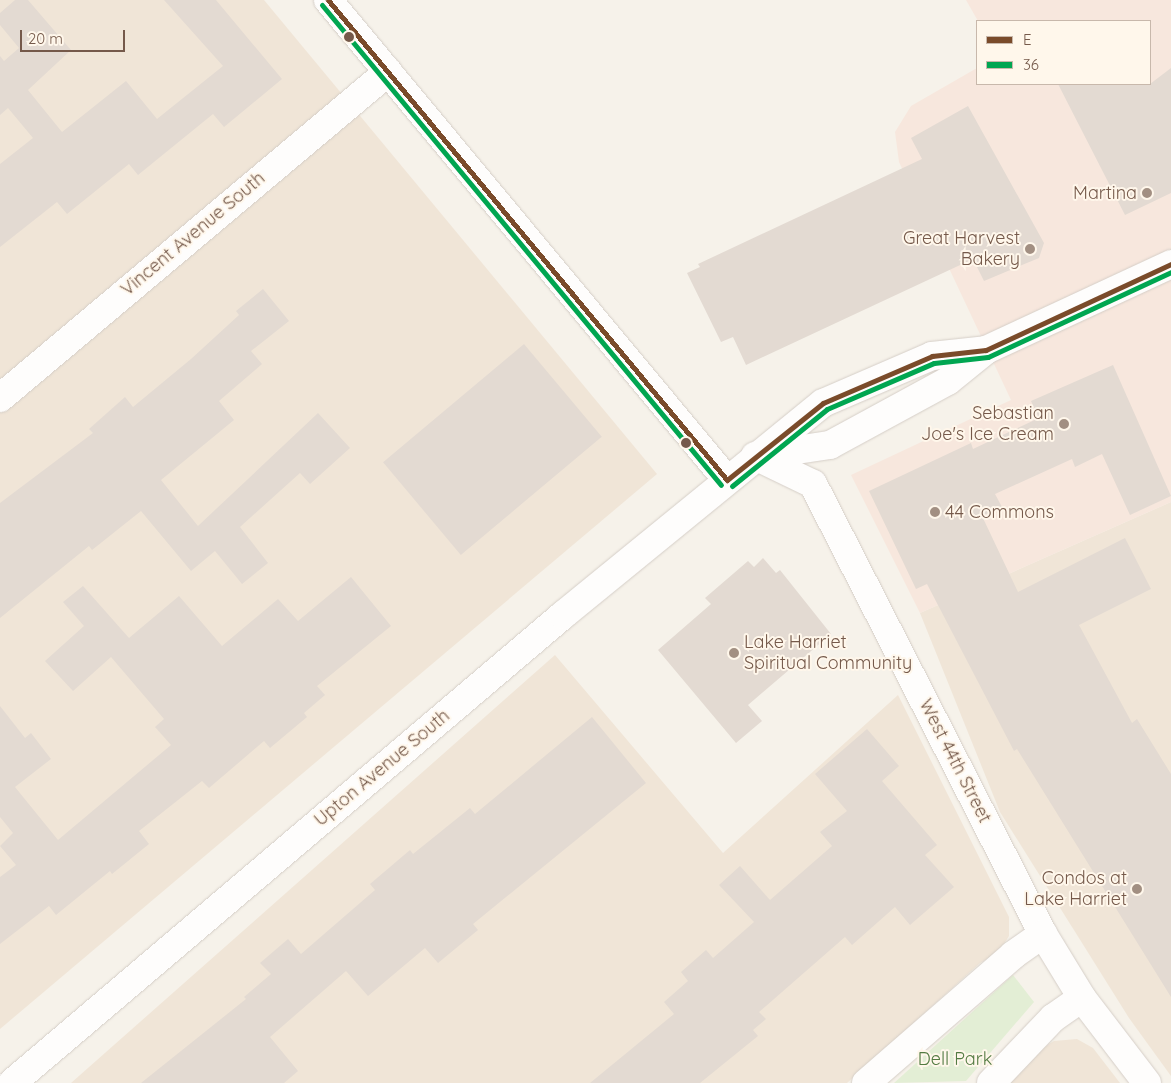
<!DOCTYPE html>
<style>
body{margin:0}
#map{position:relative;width:1171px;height:1083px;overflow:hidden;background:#f6f2ea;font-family:Quicksand,sans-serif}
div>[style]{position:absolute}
.residential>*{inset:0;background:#f0e5d7}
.commercial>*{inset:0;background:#f7e7dd}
.green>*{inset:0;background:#e3eed5}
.building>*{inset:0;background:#e3dad2;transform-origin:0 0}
.roads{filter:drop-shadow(0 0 1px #d5cec7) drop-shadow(0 0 1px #d5cec7)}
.street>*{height:28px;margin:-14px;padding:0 14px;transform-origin:14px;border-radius:14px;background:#fefdfc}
.secondary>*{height:28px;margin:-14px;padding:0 14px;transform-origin:14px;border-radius:14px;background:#fefdfc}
.bus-1>*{height:5px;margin:-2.5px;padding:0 2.5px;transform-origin:2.5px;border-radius:2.5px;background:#7a4b2a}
.bus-2>*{height:5px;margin:-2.5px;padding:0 2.5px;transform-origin:2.5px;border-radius:2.5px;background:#00a651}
.dots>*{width:14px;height:14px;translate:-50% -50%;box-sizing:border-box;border:2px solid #fff7eb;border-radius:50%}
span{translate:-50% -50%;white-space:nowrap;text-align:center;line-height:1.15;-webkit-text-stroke:4px #fff7eb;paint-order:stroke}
.poi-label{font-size:18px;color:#75594a}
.right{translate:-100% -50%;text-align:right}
.left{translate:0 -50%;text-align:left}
.street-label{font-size:18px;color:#75594a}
.park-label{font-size:18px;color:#537b42}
.legend{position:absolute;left:976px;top:20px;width:175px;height:65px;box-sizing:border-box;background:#fff7eb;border:1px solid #c8b8ab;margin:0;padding:6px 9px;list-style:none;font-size:15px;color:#75594a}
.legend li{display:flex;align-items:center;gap:10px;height:25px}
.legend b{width:25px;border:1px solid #c8b8ab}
.scale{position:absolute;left:20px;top:30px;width:105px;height:22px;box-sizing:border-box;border:2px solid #75594a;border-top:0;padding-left:6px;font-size:15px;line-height:18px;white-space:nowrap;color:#75594a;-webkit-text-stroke:4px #fff7eb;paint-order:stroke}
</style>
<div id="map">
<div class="residential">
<i style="clip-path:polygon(0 0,264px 0,657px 474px,0 1029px)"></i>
<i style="clip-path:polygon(1171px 502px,1171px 1076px,1129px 1018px,1000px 812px,920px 613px)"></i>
<i style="clip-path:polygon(555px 655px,723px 853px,898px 695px,1009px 917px,1009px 936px,998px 953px,980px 963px,847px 1083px,71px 1083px)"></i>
<i style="clip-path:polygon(1077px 1039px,1093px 1048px,1120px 1083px,1010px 1083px,1034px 1053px,1054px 1041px)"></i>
</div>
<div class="commercial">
<i style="clip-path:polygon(966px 0,1171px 0,1171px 502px,920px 613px,851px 475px,1011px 400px,899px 162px,895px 132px,911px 106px,977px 68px,977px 84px,1150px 84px,1150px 21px,978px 21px)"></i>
</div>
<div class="green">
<i style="clip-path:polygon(1013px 975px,1034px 1002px,966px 1081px,894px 1083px)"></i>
</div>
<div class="building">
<i style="clip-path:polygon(15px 0,28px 0,71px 50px,28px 90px,62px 132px,126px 81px,157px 119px,223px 66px,164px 0,216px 0,282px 79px,224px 127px,213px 114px,138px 175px,129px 164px,67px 214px,57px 202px,0 247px,0 164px,33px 138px,8px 108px,0 115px,0 56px,4px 61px,19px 48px,0 25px,0 13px)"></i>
<i style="clip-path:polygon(1171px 68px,1171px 193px,1125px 215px,1058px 84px,1150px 84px)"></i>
<i style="clip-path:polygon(968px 106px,1044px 243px,1039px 258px,984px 281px,973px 259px,746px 365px,733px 337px,721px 342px,687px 273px,700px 267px,698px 264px,922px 159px,911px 138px)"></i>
<i style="clip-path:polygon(263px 289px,289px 321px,251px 351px,262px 364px,219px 401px,234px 420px,161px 480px,198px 526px,318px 413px,350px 448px,310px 484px,300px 473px,240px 527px,268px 563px,242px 584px,215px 551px,191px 571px,141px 511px,92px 550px,89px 546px,0 618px,0 503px,93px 433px,89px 429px,125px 397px,133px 407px,191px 359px,239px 315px,236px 311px)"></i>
<i style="left:524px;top:344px;width:121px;height:184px;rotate:50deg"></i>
<i style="clip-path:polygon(1113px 365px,1171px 496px,1130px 515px,1102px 454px,1075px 467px,1072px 459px,995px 494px,1002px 507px,982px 516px,1018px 592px,1125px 538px,1151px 589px,1079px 625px,1132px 723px,1137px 719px,1171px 774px,1171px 997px,1017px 749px,1014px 751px,927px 584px,916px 589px,869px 491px,971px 443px,973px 449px,1039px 418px,1031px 401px)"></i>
<i style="clip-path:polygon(763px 558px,776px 573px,780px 570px,831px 634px,748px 705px,762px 721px,736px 743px,658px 650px,711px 604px,705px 598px,748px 561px,754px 567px)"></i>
<i style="clip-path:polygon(351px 577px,391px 626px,317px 686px,325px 695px,304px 713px,307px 717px,270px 748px,264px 741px,209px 788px,202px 781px,139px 831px,149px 844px,112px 874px,110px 871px,56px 915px,49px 906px,0 944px,0 877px,16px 865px,0 846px,13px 833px,0 817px,0 706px,25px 738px,31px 733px,51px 759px,15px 787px,58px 840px,171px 745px,155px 727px,164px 719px,111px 657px,73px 691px,45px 661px,84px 626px,63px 602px,83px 586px,129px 638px,179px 596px,222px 646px,278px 599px,298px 621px)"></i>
<i style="clip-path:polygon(592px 717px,646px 783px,473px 924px,478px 930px,438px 963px,425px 948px,368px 996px,346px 971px,270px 1037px,298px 1071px,284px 1083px,141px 1083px,246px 999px,244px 997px,271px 974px,260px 963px,288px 939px,301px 954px,375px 890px,370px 884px,410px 850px,413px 854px,470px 808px,475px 814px)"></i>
<i style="clip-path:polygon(867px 729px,899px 766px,882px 781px,937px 845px,925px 855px,954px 887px,910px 925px,895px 907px,852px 945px,845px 937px,759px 1012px,766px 1019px,753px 1030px,758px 1036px,700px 1083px,590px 1083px,674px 1014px,664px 1002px,688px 981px,681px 972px,706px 950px,713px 958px,754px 922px,719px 885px,740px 866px,770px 900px,832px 846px,820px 832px,847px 811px,815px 774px)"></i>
</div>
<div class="roads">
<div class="street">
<i style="left:0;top:398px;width:507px;rotate:-40.04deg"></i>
<i style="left:755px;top:456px;width:64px;rotate:25.8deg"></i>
<i style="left:813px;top:484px;width:505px;rotate:62.93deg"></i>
<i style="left:1043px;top:934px;width:75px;rotate:58.6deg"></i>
<i style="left:1082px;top:998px;width:107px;rotate:52.6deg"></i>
<i style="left:866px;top:1083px;width:195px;rotate:-41deg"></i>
<i style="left:1013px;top:955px;width:37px;rotate:-35deg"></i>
<i style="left:991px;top:1083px;width:90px;rotate:-46.4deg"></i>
<i style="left:1053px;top:1018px;width:35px;rotate:-35deg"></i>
</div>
<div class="secondary">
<i style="left:328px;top:0;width:624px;rotate:50.26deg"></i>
<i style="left:757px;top:456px;width:74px;rotate:-8.6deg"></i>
<i style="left:830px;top:445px;width:134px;rotate:-28.5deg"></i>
<i style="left:948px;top:381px;width:49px;rotate:-39.2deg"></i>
<i style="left:986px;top:350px;width:204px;rotate:-24.9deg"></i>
<i style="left:12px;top:1083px;width:723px;rotate:-40.34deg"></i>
<i style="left:563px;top:615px;width:335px;rotate:-39.2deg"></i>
<i style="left:823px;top:403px;width:119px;rotate:-23.3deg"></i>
<i style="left:932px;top:356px;width:54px;rotate:-6.3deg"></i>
</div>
</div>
<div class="bus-1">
<i style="left:328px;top:0;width:624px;rotate:50.26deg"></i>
<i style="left:727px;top:480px;width:123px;rotate:-38.7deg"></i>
<i style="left:823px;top:403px;width:119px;rotate:-23.3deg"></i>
<i style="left:932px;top:356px;width:54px;rotate:-6.3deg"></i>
<i style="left:986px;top:350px;width:204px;rotate:-24.9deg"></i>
</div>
<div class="bus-2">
<i style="left:322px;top:5px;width:624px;rotate:50.26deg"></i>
<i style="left:732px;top:486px;width:122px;rotate:-39deg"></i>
<i style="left:827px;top:409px;width:116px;rotate:-23.3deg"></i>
<i style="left:934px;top:363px;width:54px;rotate:-6.3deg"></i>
<i style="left:988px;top:357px;width:202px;rotate:-24.9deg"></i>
</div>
<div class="dots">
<i style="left:349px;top:37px;background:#75594a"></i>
<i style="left:1147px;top:193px;background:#a28f82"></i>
<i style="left:1030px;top:249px;background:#a28f82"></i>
<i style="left:1064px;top:424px;background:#a28f82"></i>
<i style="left:686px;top:443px;background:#75594a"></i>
<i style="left:935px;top:512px;background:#a28f82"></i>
<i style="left:734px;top:653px;background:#a28f82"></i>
<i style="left:1137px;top:889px;background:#a28f82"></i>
</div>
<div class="poi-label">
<span class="right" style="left:1137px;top:193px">Martina</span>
<span class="right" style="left:1020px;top:249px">Great Harvest<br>Bakery</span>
<span class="right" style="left:1054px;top:424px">Sebastian<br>Joe's Ice Cream</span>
<span class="left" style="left:945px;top:512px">44 Commons</span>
<span class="left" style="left:744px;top:653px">Lake Harriet<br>Spiritual Community</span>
<span class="right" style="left:1127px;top:889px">Condos at<br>Lake Harriet</span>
</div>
<div class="street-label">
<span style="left:193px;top:234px;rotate:-40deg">Vincent Avenue South</span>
<span style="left:955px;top:761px;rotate:63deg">West 44th Street</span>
<span style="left:382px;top:768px;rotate:-40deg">Upton Avenue South</span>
</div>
<div class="park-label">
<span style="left:955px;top:1059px">Dell Park</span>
</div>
<ul class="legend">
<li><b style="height:6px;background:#7a4b2a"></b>E</li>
<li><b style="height:6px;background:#00a651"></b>36</li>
</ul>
<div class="scale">20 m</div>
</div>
